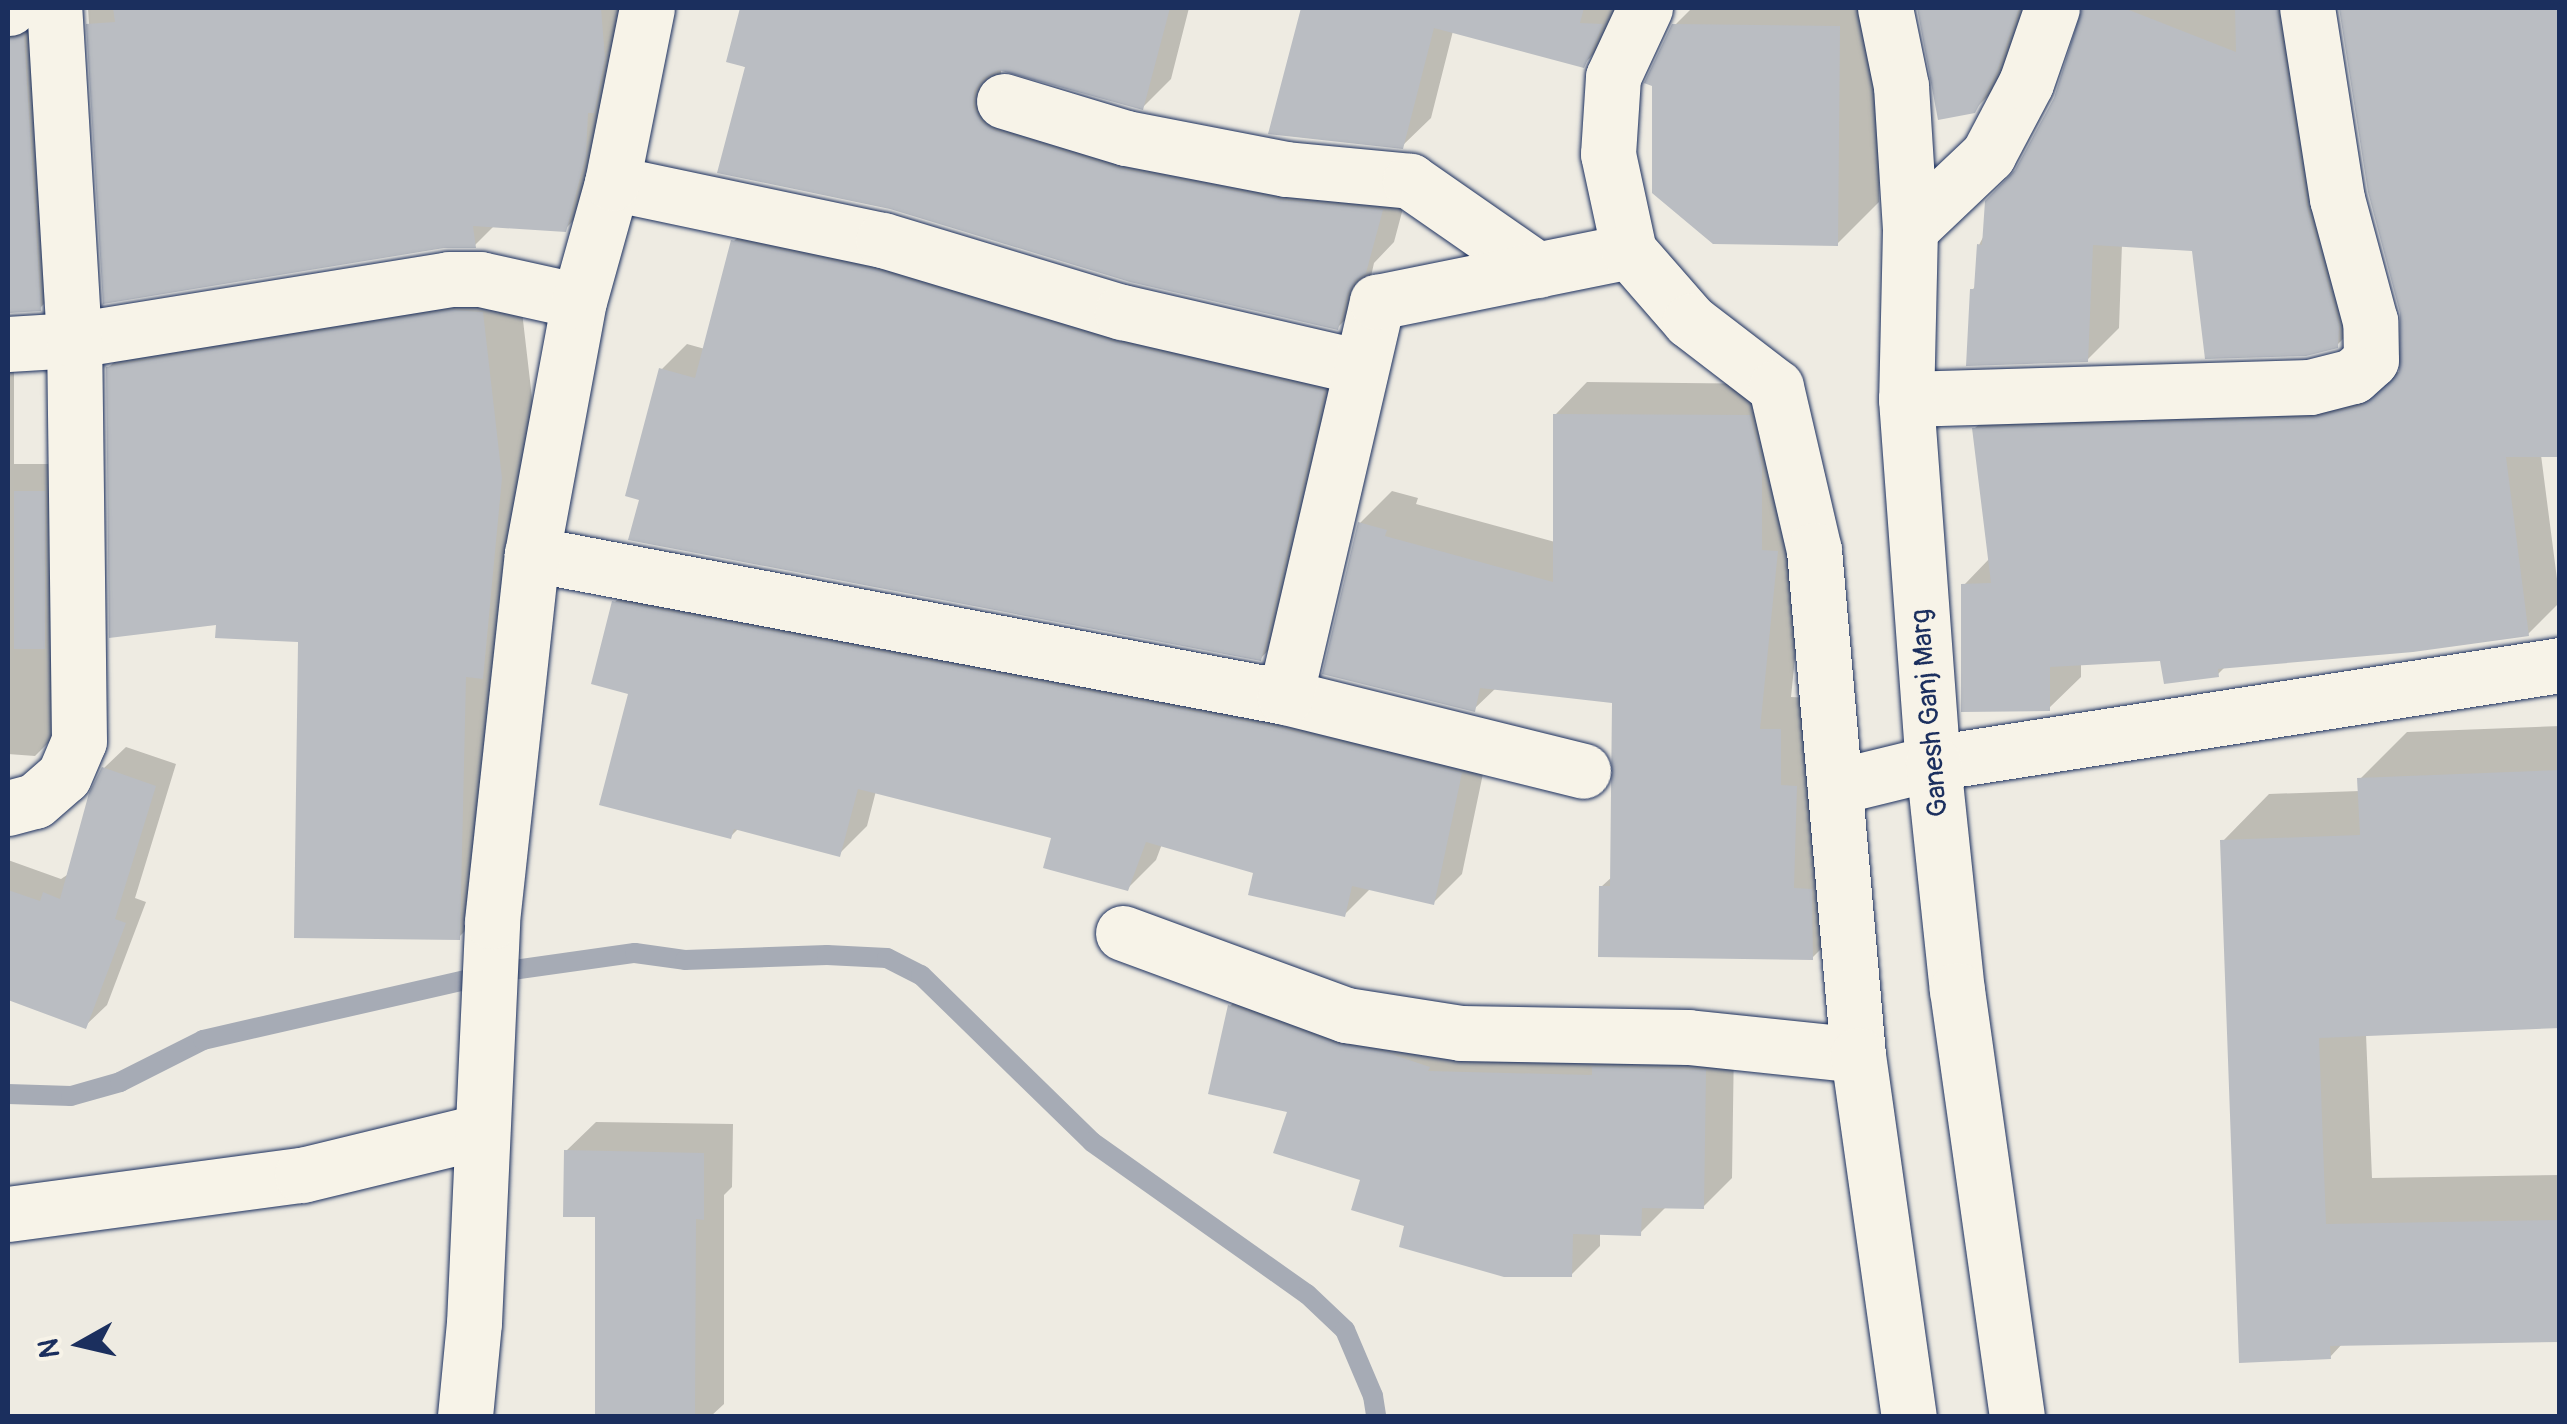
<!DOCTYPE html>
<style>
body{margin:0}
#map{position:relative;width:2567px;height:1424px;overflow:hidden;background:#eeebe2;font-family:Pangolin,sans-serif}
div>[style]{position:absolute}
.shadow>*{inset:0;background:#0003}
.stream>*{height:20px;margin:-10px;padding:0 10px;transform-origin:10px;border-radius:10px;background:#a6abb5}
.building>*{inset:0;background:#babdc2;transform-origin:0 0}
.roads{filter:drop-shadow(0 0 2px #1b2f5e) drop-shadow(0 0 2px #1b2f5e)}
.minor>*{height:55px;margin:-27.5px;padding:0 27.5px;transform-origin:27.5px;border-radius:27.5px;background:#f7f3e8}
.secondary>*{height:55px;margin:-27.5px;padding:0 27.5px;transform-origin:27.5px;border-radius:27.5px;background:#f7f3e8}
span{translate:-50% -50%;white-space:nowrap;text-align:center;line-height:1.15;-webkit-text-stroke:9px #f7f3e8;paint-order:stroke}
.street-label{font-size:28px;color:#1b2f5e}
.frame{position:absolute;inset:0;border:10px solid #1b2f5e;pointer-events:none}
.north{position:absolute;left:30px;top:1294px;width:100px;height:100px;-webkit-text-stroke:8px #f7f3e8;paint-order:stroke;rotate:262deg;font-size:28px;font-weight:700;line-height:40px;text-align:center;color:#1b2f5e}
.north::after{content:'';display:block;margin:auto;width:35px;height:45px;background:#1b2f5e;clip-path:polygon(50% 0,100% 100%,50% 72%,0 100%)}
</style>
<div id="map">
<div class="shadow">
<i style="clip-path:polygon(8px 8px,39px 12px,68px 280px,40px 308px,8px 313px)"></i>
<i style="clip-path:polygon(88px 8px,632px 8px,593px 201px,565px 229px,495px 225px,475px 245px,444px 246px,105px 301px)"></i>
<i style="clip-path:polygon(743px 8px,1189px 8px,1171px 79px,1143px 107px,1001px 68px,1001px 80px,1410px 182px,1394px 242px,1374px 263px,1366px 299px,1338px 327px,729px 60px)"></i>
<i style="clip-path:polygon(1303px 8px,1624px 8px,1611px 36px,1583px 65px,1453px 31px,1431px 118px,1402px 146px,1271px 131px)"></i>
<i style="clip-path:polygon(1692px 8px,1881px 8px,1879px 202px,1837px 244px,1674px 26px)"></i>
<i style="clip-path:polygon(1919px 8px,2037px 8px,2006px 78px,1974px 110px,1940px 117px)"></i>
<i style="clip-path:polygon(2085px 8px,2311px 8px,2368px 314px,2337px 345px,2194px 248px,2122px 244px,2119px 328px,2087px 360px,1972px 290px,1977px 285px,1979px 245px,2058px 94px)"></i>
<i style="clip-path:polygon(2341px 8px,2560px 8px,2560px 455px,2541px 455px,2560px 602px,2528px 634px,2226px 666px,2218px 674px,2163px 658px,2081px 663px,2081px 677px,2049px 708px,1964px 585px,1990px 558px,1974px 429px,2006px 398px,2351px 387px,2402px 371px,2403px 312px,2370px 192px)"></i>
<i style="clip-path:polygon(760px 215px,1349px 365px,1286px 632px,1261px 658px,642px 498px,661px 370px,687px 344px,705px 349px,734px 241px)"></i>
<i style="clip-path:polygon(518px 277px,537px 441px,494px 902px,459px 937px,301px 639px,218px 623px,108px 368px,144px 332px)"></i>
<i style="clip-path:polygon(8px 323px,14px 337px,14px 464px,72px 464px,64px 727px,35px 756px,8px 754px)"></i>
<i style="clip-path:polygon(1587px 382px,1782px 384px,1809px 520px,1791px 697px,1812px 698px,1845px 925px,1812px 958px,1601px 887px,1613px 876px,1615px 700px,1496px 688px,1474px 709px,1360px 523px,1392px 491px,1418px 498px,1416px 504px,1555px 542px,1555px 415px)"></i>
<i style="clip-path:polygon(643px 574px,1489px 745px,1462px 874px,1434px 902px,1371px 888px,1344px 915px,1256px 871px,1162px 844px,1156px 860px,1128px 888px,1054px 836px,876px 791px,867px 826px,839px 854px,739px 828px,730px 837px,631px 692px,615px 602px)"></i>
<i style="clip-path:polygon(2560px 726px,2560px 1026px,2366px 1034px,2372px 1178px,2560px 1175px,2560px 1340px,2343px 1343px,2330px 1357px,2223px 841px,2269px 794px,2360px 791px,2360px 779px,2407px 732px)"></i>
<i style="clip-path:polygon(126px 747px,176px 764px,135px 898px,146px 902px,107px 1005px,85px 1026px,8px 997px,13px 980px,8px 978px,8px 860px,61px 879px,70px 873px,104px 768px)"></i>
<i style="clip-path:polygon(1259px 978px,1734px 1043px,1732px 1178px,1703px 1207px,1667px 1206px,1640px 1233px,1600px 1232px,1600px 1246px,1571px 1275px,1407px 1225px,1290px 1111px,1230px 1006px)"></i>
<i style="clip-path:polygon(596px 1122px,733px 1124px,732px 1187px,724px 1195px,724px 1404px,711px 1416px,597px 1416px,598px 1215px,566px 1151px)"></i>
</div>
<div class="stream">
<i style="left:8px;top:1094px;width:63px;rotate:1.8deg"></i>
<i style="left:71px;top:1096px;width:51px;rotate:-15.9deg"></i>
<i style="left:120px;top:1082px;width:93px;rotate:-26.8deg"></i>
<i style="left:203px;top:1040px;width:304px;rotate:-12.9deg"></i>
<i style="left:499px;top:972px;width:137px;rotate:-8deg"></i>
<i style="left:635px;top:953px;width:50px;rotate:8deg"></i>
<i style="left:685px;top:960px;width:142px;rotate:-2deg"></i>
<i style="left:827px;top:955px;width:60px;rotate:2.9deg"></i>
<i style="left:887px;top:958px;width:38px;rotate:27deg"></i>
<i style="left:921px;top:975px;width:239px;rotate:44.3deg"></i>
<i style="left:1092px;top:1142px;width:263px;rotate:35.3deg"></i>
<i style="left:1307px;top:1294px;width:52px;rotate:43.5deg"></i>
<i style="left:1345px;top:1330px;width:72px;rotate:67deg"></i>
<i style="left:1373px;top:1396px;width:20px;rotate:81deg"></i>
</div>
<div class="building">
<i style="clip-path:polygon(113px 8px,601px 8px,605px 58px,594px 113px,588px 113px,586px 155px,566px 232px,473px 226px,476px 248px,444px 248px,103px 304px,86px 24px,115px 22px)"></i>
<i style="clip-path:polygon(740px 8px,1170px 8px,1143px 110px,998px 70px,983px 78px,974px 91px,973px 107px,981px 122px,995px 131px,1120px 169px,1280px 200px,1383px 210px,1366px 273px,1355px 280px,1347px 294px,1338px 330px,1130px 282px,890px 209px,717px 173px,745px 67px,726px 62px)"></i>
<i style="clip-path:polygon(1301px 8px,1584px 8px,1580px 23px,1603px 24px,1584px 68px,1434px 28px,1403px 149px,1268px 134px)"></i>
<i style="clip-path:polygon(1917px 8px,2019px 8px,1997px 71px,1975px 113px,1938px 120px)"></i>
<i style="clip-path:polygon(2082px 8px,2124px 8px,2236px 52px,2235px 8px,2277px 8px,2306px 204px,2339px 326px,2338px 348px,2306px 356px,2205px 359px,2192px 251px,2093px 245px,2088px 362px,1966px 366px,1970px 289px,1974px 289px,1977px 244px,1982px 245px,1985px 201px,2015px 170px,2054px 98px)"></i>
<i style="clip-path:polygon(2339px 8px,2560px 8px,2560px 457px,2506px 457px,2529px 636px,2413px 652px,2218px 669px,2219px 677px,2164px 684px,2160px 661px,2050px 667px,2050px 711px,1961px 712px,1961px 584px,1991px 583px,1972px 428px,2311px 418px,2362px 406px,2399px 373px,2400px 313px,2368px 192px)"></i>
<i style="clip-path:polygon(1672px 24px,1840px 26px,1838px 246px,1713px 244px,1652px 193px,1652px 86px,1644px 83px)"></i>
<i style="clip-path:polygon(24px 35px,41px 311px,8px 313px,8px 39px)"></i>
<i style="clip-path:polygon(731px 240px,875px 270px,1113px 342px,1324px 391px,1261px 661px,628px 540px,639px 500px,625px 496px,659px 368px,695px 378px)"></i>
<i style="clip-path:polygon(452px 310px,483px 312px,502px 478px,483px 679px,466px 677px,460px 940px,294px 938px,298px 642px,215px 638px,216px 625px,109px 638px,106px 367px)"></i>
<i style="clip-path:polygon(1553px 414px,1750px 415px,1762px 466px,1762px 550px,1778px 551px,1760px 729px,1781px 729px,1781px 785px,1797px 786px,1794px 888px,1812px 889px,1813px 960px,1598px 957px,1599px 886px,1610px 886px,1612px 703px,1480px 688px,1475px 712px,1322px 674px,1358px 522px,1387px 530px,1385px 536px,1553px 582px)"></i>
<i style="left:14px;top:491px;width:31px;height:158px"></i>
<i style="clip-path:polygon(612px 601px,1278px 728px,1462px 773px,1434px 905px,1352px 886px,1345px 917px,1248px 895px,1253px 873px,1146px 842px,1128px 891px,1043px 868px,1051px 838px,858px 789px,840px 857px,734px 829px,731px 839px,599px 805px,628px 694px,591px 684px)"></i>
<i style="clip-path:polygon(102px 767px,156px 786px,115px 919px,126px 923px,86px 1029px,8px 1000px,8px 890px,40px 901px,43px 892px,60px 899px,89px 793px)"></i>
<i style="clip-path:polygon(2560px 770px,2560px 1028px,2319px 1038px,2326px 1224px,2560px 1220px,2560px 1342px,2330px 1346px,2331px 1359px,2239px 1363px,2220px 840px,2360px 835px,2357px 778px)"></i>
<i style="clip-path:polygon(1228px 1005px,1336px 1044px,1388px 1053px,1430px 1067px,1428px 1071px,1592px 1075px,1592px 1067px,1706px 1070px,1704px 1209px,1642px 1208px,1641px 1236px,1573px 1234px,1572px 1277px,1504px 1277px,1399px 1247px,1404px 1226px,1351px 1210px,1360px 1180px,1273px 1153px,1287px 1112px,1208px 1094px)"></i>
<i style="clip-path:polygon(564px 1150px,704px 1153px,704px 1220px,696px 1219px,695px 1416px,595px 1416px,595px 1217px,563px 1217px)"></i>
</div>
<div class="roads">
<div class="minor">
<i style="left:8px;top:8px;width:1px"></i>
<i style="left:1004px;top:101px;width:127px;rotate:16.9deg"></i>
<i style="left:1126px;top:138px;width:163px;rotate:11deg"></i>
<i style="left:1286px;top:169px;width:125px;rotate:5.5deg"></i>
<i style="left:1410px;top:181px;width:156px;rotate:34.8deg"></i>
<i style="left:612px;top:183px;width:277px;rotate:11.9deg"></i>
<i style="left:883px;top:240px;width:250px;rotate:16.8deg"></i>
<i style="left:1122px;top:312px;width:245px;rotate:13deg"></i>
<i style="left:1910px;top:229px;width:108px;rotate:-43.5deg"></i>
<i style="left:1988px;top:155px;width:81px;rotate:-62.2deg"></i>
<i style="left:2026px;top:83px;width:79px;rotate:-70.9deg"></i>
<i style="left:8px;top:344px;width:66px;rotate:-3.5deg"></i>
<i style="left:74px;top:340px;width:380px;rotate:-9.2deg"></i>
<i style="left:449px;top:279px;width:31px"></i>
<i style="left:480px;top:279px;width:101px;rotate:12.5deg"></i>
<i style="left:1906px;top:399px;width:404px;rotate:-1.7deg"></i>
<i style="left:2310px;top:387px;width:44px;rotate:-14.3deg"></i>
<i style="left:2353px;top:376px;width:24px;rotate:-42deg"></i>
<i style="left:2371px;top:360px;width:39px;rotate:-91deg"></i>
<i style="left:2370px;top:321px;width:126px;rotate:-105.1deg"></i>
<i style="left:2337px;top:199px;width:193px;rotate:-98.9deg"></i>
<i style="left:532px;top:554px;width:766px;rotate:10.75deg"></i>
<i style="left:1285px;top:697px;width:307px;rotate:13.9deg"></i>
<i style="left:1285px;top:697px;width:406px;rotate:-76.9deg"></i>
<i style="left:1377px;top:302px;width:257px;rotate:-11.4deg"></i>
<i style="left:1835px;top:787px;width:101px;rotate:-13.8deg"></i>
<i style="left:1933px;top:763px;width:635px;rotate:-8.88deg"></i>
<i style="left:8px;top:808px;width:28px;rotate:-15deg"></i>
<i style="left:35px;top:801px;width:38px;rotate:-41deg"></i>
<i style="left:64px;top:776px;width:38px;rotate:-67deg"></i>
<i style="left:79px;top:741px;width:401px;rotate:-90.7deg"></i>
<i style="left:74px;top:340px;width:333px;rotate:-93.4deg"></i>
<i style="left:1123px;top:933px;width:238px;rotate:20.2deg"></i>
<i style="left:1346px;top:1015px;width:116px;rotate:8.9deg"></i>
<i style="left:1461px;top:1033px;width:227px;rotate:1deg"></i>
<i style="left:1688px;top:1037px;width:171px;rotate:6deg"></i>
<i style="left:8px;top:1214px;width:297px;rotate:-7.6deg"></i>
<i style="left:302px;top:1175px;width:185px;rotate:-13.7deg"></i>
<i style="left:465px;top:1416px;width:93px;rotate:-84.5deg"></i>
<i style="left:474px;top:1323px;width:402px;rotate:-87.4deg"></i>
<i style="left:492px;top:921px;width:369px;rotate:-83.8deg"></i>
<i style="left:532px;top:554px;width:257px;rotate:-79.5deg"></i>
<i style="left:579px;top:301px;width:123px;rotate:-74.4deg"></i>
<i style="left:612px;top:183px;width:178px;rotate:-78.7deg"></i>
</div>
<div class="secondary">
<i style="left:1645px;top:8px;width:76px;rotate:114.9deg"></i>
<i style="left:1613px;top:77px;width:77px;rotate:93.7deg"></i>
<i style="left:1608px;top:154px;width:99px;rotate:77.8deg"></i>
<i style="left:1629px;top:251px;width:93px;rotate:48.9deg"></i>
<i style="left:1690px;top:321px;width:108px;rotate:37.5deg"></i>
<i style="left:1776px;top:387px;width:167px;rotate:76.9deg"></i>
<i style="left:1814px;top:550px;width:507px;rotate:85.02deg"></i>
<i style="left:1858px;top:1055px;width:365px;rotate:82deg"></i>
<i style="left:1885px;top:8px;width:80px;rotate:78.4deg"></i>
<i style="left:1901px;top:86px;width:143px;rotate:86.4deg"></i>
<i style="left:1910px;top:229px;width:170px;rotate:91.3deg"></i>
<i style="left:1906px;top:399px;width:365px;rotate:85.8deg"></i>
<i style="left:1933px;top:763px;width:228px;rotate:84deg"></i>
<i style="left:1957px;top:990px;width:430px;rotate:82deg"></i>
</div>
</div>
<div class="street-label">
<span style="left:1930px;top:713px;rotate:-95deg">Ganesh Ganj Marg</span>
</div>
<div class="frame"></div>
<div class="north">N</div>
</div>
